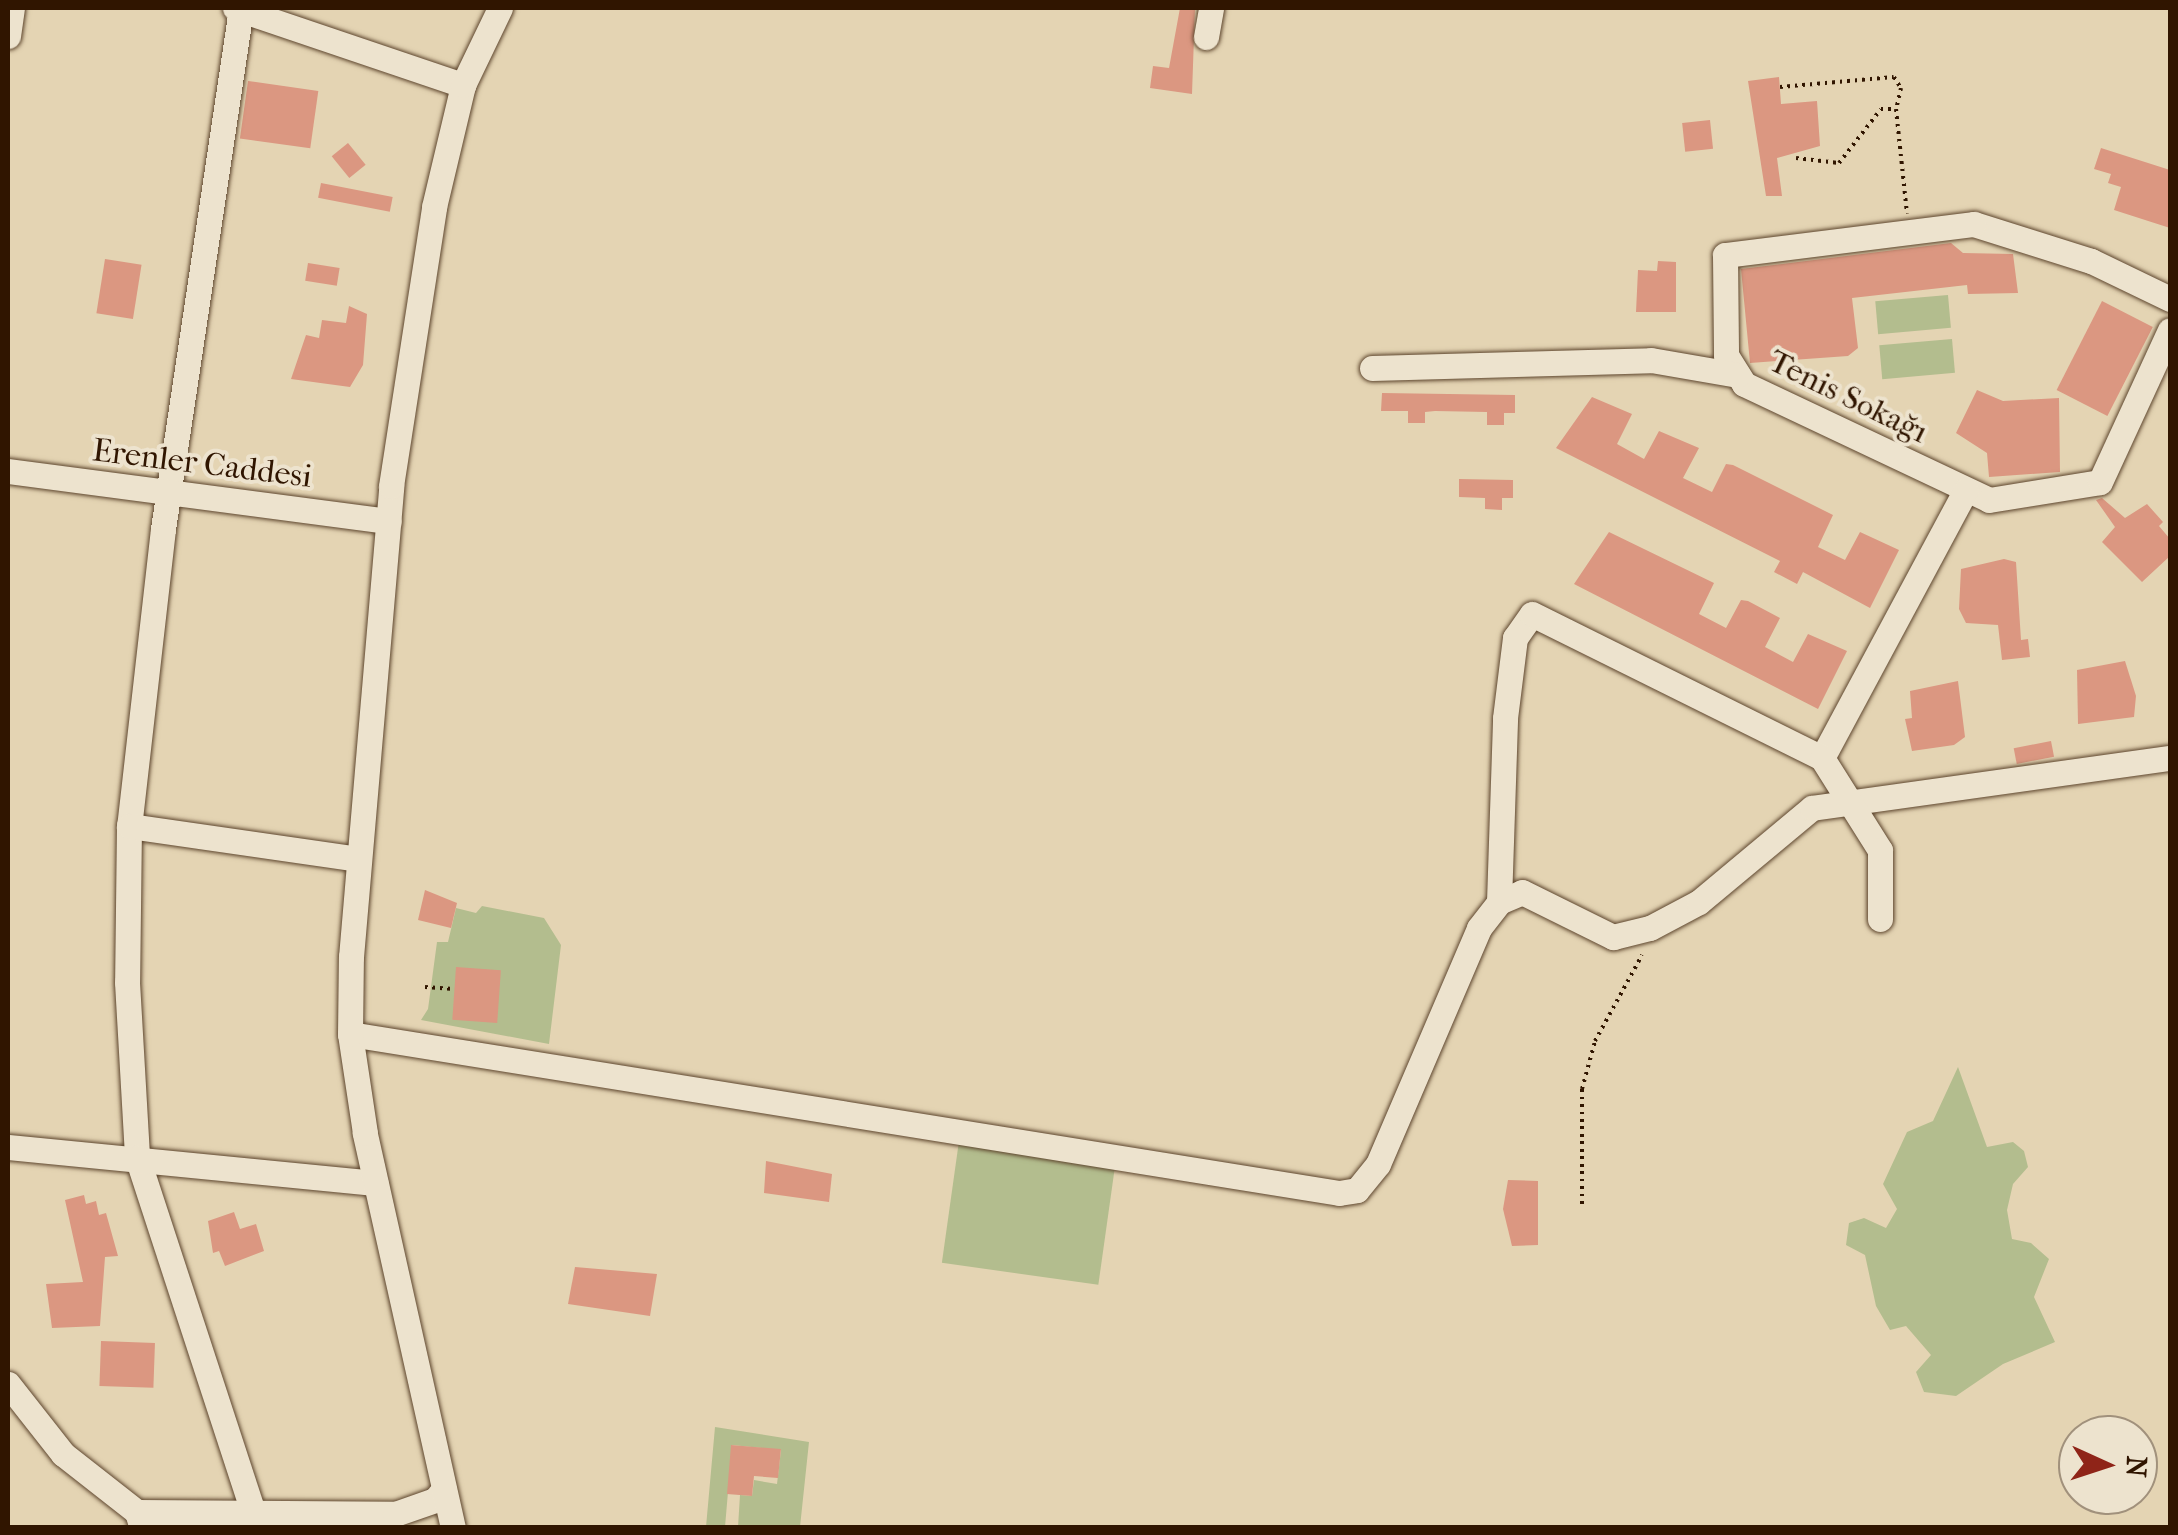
<!DOCTYPE html>
<meta charset="utf-8">
<style>
body{margin:0}
#map{position:relative;width:2178px;height:1535px;overflow:hidden;background:#e4d4b3;font-family:"IM FELL French Canon",serif}
div>[style]{position:absolute}
.green>*{inset:0;background:#b3bd8e;transform-origin:0 0}
.building>*{inset:0;background:#db9781;transform-origin:0 0}
.path>*{height:4px;margin-top:-2px;transform-origin:0;background:repeating-linear-gradient(90deg,#301500 0 2.5px,transparent 0 7.5px)}
.roads{filter:drop-shadow(0 0 2px #5d452d) drop-shadow(0 0 2px #5d452d)}
.minor>*{height:25px;margin:-12.5px;padding:0 12.5px;transform-origin:12.5px;border-radius:12.5px;background:#ede3ce}
span{translate:-50% -50%;white-space:nowrap;text-align:center;line-height:1.15;-webkit-text-stroke:8px #ede3ce;paint-order:stroke}
.street-label{font-size:32px;color:#301500}
.frame{position:absolute;inset:0;border:10px solid #301500;pointer-events:none}
.north{position:absolute;left:2058px;top:1415px;width:100px;height:100px;box-sizing:border-box;background:#ede3ce;border:2px solid #a1917c;border-radius:50%;rotate:93deg;font-size:28px;font-weight:700;line-height:40px;text-align:center;color:#301500}
.north::after{content:'';display:block;margin:auto;width:35px;height:45px;background:#8f2418;clip-path:polygon(50% 0,100% 100%,50% 72%,0 100%)}
</style>
<div id="map">
<div class="green">
<i style="left:1948px;top:295px;width:33px;height:73px;rotate:85deg"></i>
<i style="left:1952px;top:339px;width:34px;height:73px;rotate:85deg"></i>
<i style="clip-path:polygon(482px 906px,544px 918px,561px 945px,549px 1044px,421px 1020px,428px 1009px,437px 942px,448px 942px,456px 908px,476px 913px)"></i>
<i style="clip-path:polygon(1958px 1067px,1987px 1147px,2013px 1142px,2024px 1151px,2028px 1167px,2013px 1184px,2007px 1210px,2012px 1239px,2031px 1243px,2049px 1259px,2034px 1297px,2055px 1342px,2003px 1364px,1956px 1396px,1924px 1392px,1916px 1372px,1931px 1355px,1906px 1326px,1890px 1330px,1876px 1306px,1865px 1255px,1846px 1245px,1849px 1223px,1864px 1218px,1886px 1228px,1897px 1209px,1883px 1184px,1907px 1132px,1933px 1121px)"></i>
<i style="left:959px;top:1141px;width:158px;height:123px;rotate:8deg"></i>
<i style="clip-path:polygon(715px 1427px,809px 1442px,800px 1527px,738px 1527px,740px 1495px,752px 1496px,754px 1480px,777px 1484px,781px 1450px,732px 1445px,725px 1527px,706px 1527px)"></i>
</div>
<div class="building">
<i style="clip-path:polygon(1180px 8px,1195px 8px,1192px 94px,1150px 88px,1153px 66px,1169px 68px)"></i>
<i style="clip-path:polygon(1779px 77px,1781px 104px,1817px 101px,1820px 146px,1777px 158px,1782px 196px,1766px 196px,1748px 81px)"></i>
<i style="left:248px;top:81px;width:71px;height:58px;rotate:8deg"></i>
<i style="left:1710px;top:120px;width:29px;height:28px;rotate:84deg"></i>
<i style="left:348px;top:143px;width:28px;height:21px;rotate:51deg"></i>
<i style="clip-path:polygon(2101px 148px,2170px 170px,2170px 228px,2114px 210px,2121px 187px,2108px 183px,2111px 174px,2094px 169px)"></i>
<i style="left:321px;top:183px;width:73px;height:15px;rotate:11deg"></i>
<i style="clip-path:polygon(1951px 243px,1963px 253px,2013px 254px,2018px 293px,1968px 294px,1967px 285px,1852px 298px,1858px 348px,1848px 356px,1750px 363px,1741px 269px)"></i>
<i style="left:105px;top:259px;width:37px;height:55px;rotate:9deg"></i>
<i style="clip-path:polygon(1658px 261px,1676px 262px,1676px 312px,1636px 312px,1638px 270px,1657px 271px)"></i>
<i style="left:308px;top:263px;width:32px;height:18px;rotate:9deg"></i>
<i style="left:2102px;top:301px;width:57px;height:100px;rotate:27deg"></i>
<i style="clip-path:polygon(349px 306px,367px 314px,363px 365px,350px 387px,291px 379px,306px 335px,319px 338px,322px 320px,346px 323px)"></i>
<i style="clip-path:polygon(1977px 390px,2003px 401px,2059px 398px,2060px 472px,1989px 477px,1987px 453px,1956px 433px)"></i>
<i style="clip-path:polygon(1382px 393px,1515px 395px,1515px 413px,1504px 413px,1504px 425px,1487px 425px,1487px 412px,1435px 411px,1425px 412px,1425px 423px,1408px 423px,1408px 411px,1381px 411px)"></i>
<i style="clip-path:polygon(1592px 397px,1632px 414px,1617px 444px,1644px 459px,1659px 431px,1699px 448px,1683px 478px,1712px 492px,1726px 464px,1733px 465px,1833px 515px,1818px 547px,1845px 560px,1860px 532px,1899px 550px,1870px 608px,1803px 572px,1797px 584px,1774px 572px,1780px 561px,1556px 448px)"></i>
<i style="clip-path:polygon(1459px 479px,1513px 480px,1513px 498px,1502px 498px,1502px 510px,1485px 509px,1485px 498px,1459px 497px)"></i>
<i style="clip-path:polygon(2102px 498px,2125px 518px,2147px 504px,2163px 522px,2159px 526px,2170px 539px,2170px 556px,2142px 582px,2102px 542px,2115px 527px,2096px 500px)"></i>
<i style="clip-path:polygon(1609px 532px,1714px 583px,1699px 614px,1726px 628px,1741px 600px,1748px 601px,1780px 618px,1765px 647px,1793px 662px,1808px 634px,1847px 651px,1818px 709px,1574px 584px)"></i>
<i style="clip-path:polygon(2004px 559px,2016px 562px,2021px 640px,2028px 639px,2030px 657px,2002px 660px,1998px 625px,1966px 623px,1959px 609px,1961px 569px)"></i>
<i style="clip-path:polygon(2125px 661px,2136px 696px,2134px 717px,2078px 724px,2077px 670px)"></i>
<i style="clip-path:polygon(1958px 681px,1965px 737px,1954px 745px,1912px 751px,1905px 719px,1912px 718px,1910px 691px)"></i>
<i style="left:2051px;top:741px;width:16px;height:38px;rotate:79deg"></i>
<i style="clip-path:polygon(425px 890px,457px 903px,451px 928px,418px 920px)"></i>
<i style="left:456px;top:967px;width:45px;height:53px;rotate:4deg"></i>
<i style="clip-path:polygon(766px 1161px,832px 1174px,829px 1202px,764px 1193px)"></i>
<i style="clip-path:polygon(1508px 1180px,1538px 1181px,1538px 1245px,1512px 1246px,1503px 1209px)"></i>
<i style="clip-path:polygon(84px 1195px,86px 1204px,96px 1201px,99px 1215px,106px 1213px,118px 1256px,105px 1257px,100px 1326px,52px 1328px,46px 1284px,83px 1282px,65px 1200px)"></i>
<i style="clip-path:polygon(234px 1212px,240px 1229px,256px 1224px,264px 1251px,225px 1266px,219px 1251px,213px 1253px,208px 1221px)"></i>
<i style="clip-path:polygon(575px 1267px,657px 1274px,650px 1316px,568px 1304px)"></i>
<i style="left:101px;top:1341px;width:54px;height:45px;rotate:2deg"></i>
<i style="clip-path:polygon(731px 1445px,781px 1449px,778px 1478px,754px 1476px,752px 1496px,727px 1494px)"></i>
</div>
<div class="path">
<i style="left:1780px;top:87px;width:114px;rotate:-5deg"></i>
<i style="left:1894px;top:77px;width:13px;rotate:58deg"></i>
<i style="left:1901px;top:88px;width:22px;rotate:103deg"></i>
<i style="left:1896px;top:109px;width:105px;rotate:84deg"></i>
<i style="left:1796px;top:158px;width:43px;rotate:6.6deg"></i>
<i style="left:1839px;top:163px;width:68px;rotate:-52.1deg"></i>
<i style="left:1881px;top:109px;width:15px"></i>
<i style="left:425px;top:987px;width:29px;rotate:4deg"></i>
<i style="left:1582px;top:1204px;width:115px;rotate:-90deg"></i>
<i style="left:1582px;top:1089px;width:50px;rotate:-74.8deg"></i>
<i style="left:1595px;top:1041px;width:98px;rotate:-61.3deg"></i>
</div>
<div class="roads">
<div class="minor">
<i style="left:235px;top:8px;width:241px;rotate:18.7deg"></i>
<i style="left:241px;top:9px;width:526px;rotate:98.53deg"></i>
<i style="left:163px;top:529px;width:299px;rotate:96.5deg"></i>
<i style="left:129px;top:826px;width:156px;rotate:90.7deg"></i>
<i style="left:127px;top:982px;width:175px;rotate:86.7deg"></i>
<i style="left:137px;top:1157px;width:373px;rotate:71.9deg"></i>
<i style="left:8px;top:36px;width:28px;rotate:-82deg"></i>
<i style="left:1206px;top:37px;width:29px;rotate:-80deg"></i>
<i style="left:2170px;top:299px;width:88px;rotate:-154.3deg"></i>
<i style="left:2091px;top:261px;width:123px;rotate:-162.5deg"></i>
<i style="left:1974px;top:224px;width:251px;rotate:172.9deg"></i>
<i style="left:1725px;top:255px;width:100px;rotate:89.4deg"></i>
<i style="left:1726px;top:355px;width:34px;rotate:58deg"></i>
<i style="left:1744px;top:384px;width:271px;rotate:25.3deg"></i>
<i style="left:1989px;top:500px;width:112px;rotate:-9.2deg"></i>
<i style="left:2100px;top:482px;width:167px;rotate:-65.3deg"></i>
<i style="left:1372px;top:368px;width:279px;rotate:-1.6deg"></i>
<i style="left:1651px;top:360px;width:88px;rotate:9.8deg"></i>
<i style="left:8px;top:471px;width:384px;rotate:7.5deg"></i>
<i style="left:1822px;top:758px;width:304px;rotate:-61.8deg"></i>
<i style="left:129px;top:826px;width:231px;rotate:8.2deg"></i>
<i style="left:1499px;top:902px;width:25px;rotate:-23deg"></i>
<i style="left:1522px;top:892px;width:102px;rotate:26.3deg"></i>
<i style="left:1613px;top:937px;width:38px;rotate:-14deg"></i>
<i style="left:1650px;top:928px;width:55px;rotate:-28deg"></i>
<i style="left:1699px;top:902px;width:147px;rotate:-39.8deg"></i>
<i style="left:1812px;top:808px;width:361px;rotate:-8deg"></i>
<i style="left:350px;top:1034px;width:1002px;rotate:9.13deg"></i>
<i style="left:1339px;top:1193px;width:18px;rotate:-9deg"></i>
<i style="left:1357px;top:1190px;width:33px;rotate:-51deg"></i>
<i style="left:1378px;top:1164px;width:257px;rotate:-66.8deg"></i>
<i style="left:1479px;top:928px;width:33px;rotate:-52deg"></i>
<i style="left:1499px;top:902px;width:184px;rotate:-88.1deg"></i>
<i style="left:1505px;top:718px;width:81px;rotate:-82.9deg"></i>
<i style="left:1515px;top:638px;width:29px;rotate:-55deg"></i>
<i style="left:1532px;top:614px;width:324px;rotate:26.4deg"></i>
<i style="left:1822px;top:758px;width:109px;rotate:57.8deg"></i>
<i style="left:1880px;top:850px;width:69px;rotate:90deg"></i>
<i style="left:8px;top:1147px;width:369px;rotate:5.6deg"></i>
<i style="left:8px;top:1384px;width:89px;rotate:51.8deg"></i>
<i style="left:63px;top:1454px;width:94px;rotate:38.1deg"></i>
<i style="left:137px;top:1512px;width:17px;rotate:73deg"></i>
<i style="left:137px;top:1512px;width:258px;rotate:0.4deg"></i>
<i style="left:395px;top:1514px;width:42px;rotate:-19.3deg"></i>
<i style="left:435px;top:1500px;width:14px;rotate:-51deg"></i>
<i style="left:453px;top:1528px;width:405px;rotate:-102.6deg"></i>
<i style="left:365px;top:1133px;width:100px;rotate:-98.6deg"></i>
<i style="left:350px;top:1034px;width:77px;rotate:-89.3deg"></i>
<i style="left:351px;top:957px;width:473px;rotate:-85.1deg"></i>
<i style="left:391px;top:486px;width:282px;rotate:-81.2deg"></i>
<i style="left:434px;top:207px;width:125px;rotate:-76.6deg"></i>
<i style="left:463px;top:85px;width:85px;rotate:-64.3deg"></i>
</div>
</div>
<div class="street-label">
<span style="left:1848px;top:397px;rotate:26deg">Tenis Sokağı</span>
<span style="left:202px;top:464px;rotate:7deg">Erenler Caddesi</span>
</div>
<div class="frame"></div>
<div class="north">N</div>
</div>
